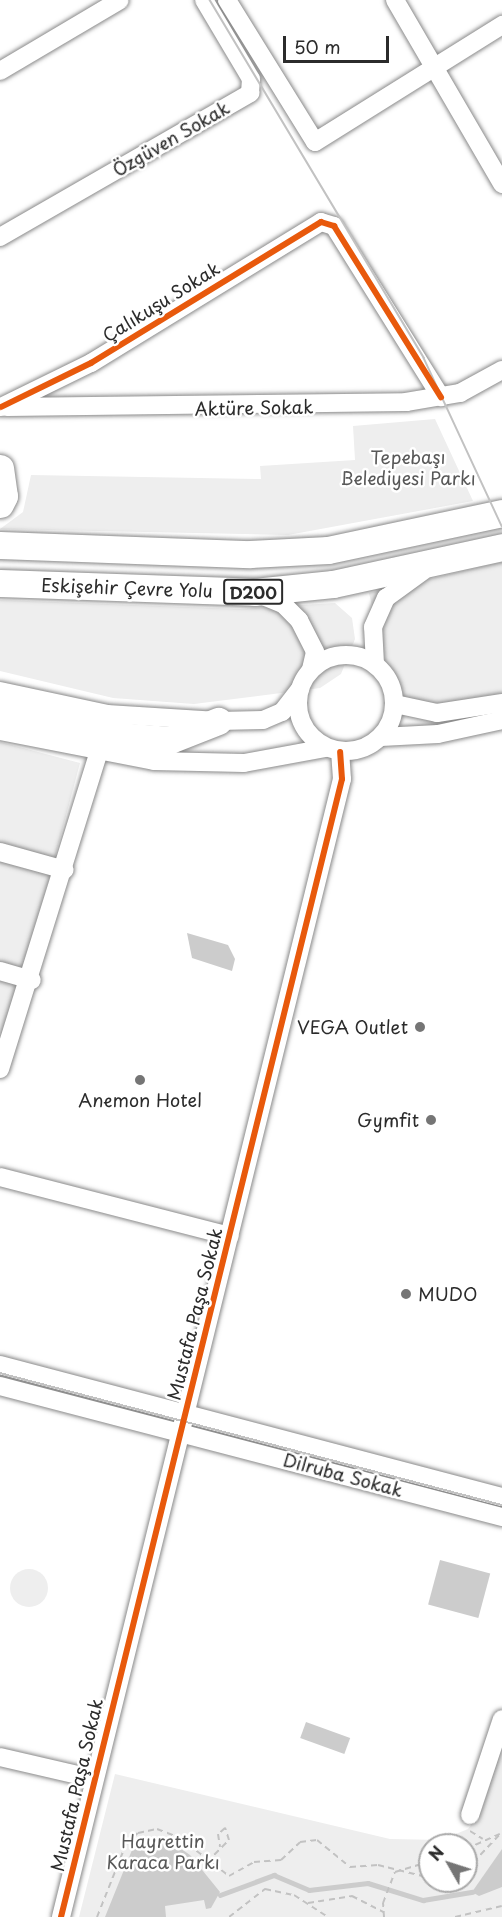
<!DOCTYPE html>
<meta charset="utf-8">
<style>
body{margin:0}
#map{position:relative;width:502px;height:1917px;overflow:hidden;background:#fff;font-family:"Playpen Sans",sans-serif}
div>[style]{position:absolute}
.built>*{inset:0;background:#eee}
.round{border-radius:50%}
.water>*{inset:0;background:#ccc;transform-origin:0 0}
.stream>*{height:4.5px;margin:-2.25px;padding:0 2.25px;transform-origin:2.25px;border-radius:2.25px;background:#ccc}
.path>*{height:2px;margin-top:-1px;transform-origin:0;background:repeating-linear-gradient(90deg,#c2c2c2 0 6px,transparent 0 10.5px)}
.roads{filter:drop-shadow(0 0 2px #8a8a8a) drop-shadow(0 0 2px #8a8a8a)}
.minor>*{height:18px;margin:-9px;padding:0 9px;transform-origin:9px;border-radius:9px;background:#fff}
.minor>.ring{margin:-9px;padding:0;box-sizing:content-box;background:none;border:18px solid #fff;border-radius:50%}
.highway>*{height:27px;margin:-13.5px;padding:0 13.5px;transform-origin:13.5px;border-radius:13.5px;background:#fff}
.tram>*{height:1.5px;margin:-0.75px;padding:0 0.75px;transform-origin:0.75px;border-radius:0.75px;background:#c2c2c2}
.cycleway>*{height:6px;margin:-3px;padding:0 3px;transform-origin:3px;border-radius:3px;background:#e8590c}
.dots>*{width:16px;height:16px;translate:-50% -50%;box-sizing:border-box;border:3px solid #fff;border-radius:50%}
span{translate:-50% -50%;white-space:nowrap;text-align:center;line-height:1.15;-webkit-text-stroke:5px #fff;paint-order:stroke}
.shield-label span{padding:2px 4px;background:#fff;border:2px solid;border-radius:4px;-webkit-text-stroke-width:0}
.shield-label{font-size:16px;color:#2b2b2b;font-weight:700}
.street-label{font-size:18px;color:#2b2b2b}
.park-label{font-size:18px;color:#585858}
.poi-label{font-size:18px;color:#2b2b2b}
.right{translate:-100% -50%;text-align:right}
.left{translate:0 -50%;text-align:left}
.north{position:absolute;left:418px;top:1833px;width:60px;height:60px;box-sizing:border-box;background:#fff;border:2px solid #aaa;border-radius:50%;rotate:309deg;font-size:16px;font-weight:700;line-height:24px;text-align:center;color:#2b2b2b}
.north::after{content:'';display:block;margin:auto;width:21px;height:27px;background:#757575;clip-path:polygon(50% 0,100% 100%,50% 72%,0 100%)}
.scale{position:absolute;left:283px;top:36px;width:106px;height:27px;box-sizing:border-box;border:3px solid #2b2b2b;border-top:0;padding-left:8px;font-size:18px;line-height:21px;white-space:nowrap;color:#2b2b2b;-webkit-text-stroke:4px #fff;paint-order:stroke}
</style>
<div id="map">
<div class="built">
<i style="clip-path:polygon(435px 419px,473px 501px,288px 535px,0 529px,23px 512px,31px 475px,261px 479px,260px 466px,355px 460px,353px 426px)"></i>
<i style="clip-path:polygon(502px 562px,502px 701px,397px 710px,369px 593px)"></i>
<i style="clip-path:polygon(0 600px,239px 609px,335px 603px,352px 618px,355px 639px,341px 674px,320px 688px,194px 704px,113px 698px,0 671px)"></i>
<i style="clip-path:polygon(0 742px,80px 763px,0 1063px)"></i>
<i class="round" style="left:10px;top:1569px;width:38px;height:38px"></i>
<i style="clip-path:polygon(evenodd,502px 1745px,502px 1917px,79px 1917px,115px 1774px,390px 1839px,441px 1840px,468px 1829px,481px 1812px,502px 1745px,430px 1845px,466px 1845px,466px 1881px,430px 1881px,430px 1845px)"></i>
</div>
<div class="water">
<i style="clip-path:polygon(187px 933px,228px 945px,235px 959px,232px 971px,192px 958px)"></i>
<i style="left:440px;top:1560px;width:52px;height:46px;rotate:15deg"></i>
<i style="left:306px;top:1722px;width:47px;height:17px;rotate:20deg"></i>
<i style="clip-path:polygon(150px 1838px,168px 1840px,190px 1855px,220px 1892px,211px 1908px,206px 1909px,204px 1900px,165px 1906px,166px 1917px,105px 1917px,132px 1850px)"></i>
<i style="clip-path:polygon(502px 1849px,502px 1887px,479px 1896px,472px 1892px)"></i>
</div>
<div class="stream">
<i style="left:220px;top:1895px;width:58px;rotate:-20.3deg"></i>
<i style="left:274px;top:1875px;width:38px;rotate:23deg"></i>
<i style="left:309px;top:1890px;width:59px;rotate:-6.8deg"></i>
<i style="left:368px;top:1883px;width:58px;rotate:17.2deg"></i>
<i style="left:423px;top:1900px;width:50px;rotate:-9.3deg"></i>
</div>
<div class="path">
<i style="left:470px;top:1831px;width:15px;rotate:32deg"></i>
<i style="left:441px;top:1840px;width:5px;rotate:79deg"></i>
<i style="left:466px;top:1849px;width:37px;rotate:-24deg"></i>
<i style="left:207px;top:1862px;width:31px;rotate:-45deg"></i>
<i style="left:229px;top:1840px;width:13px;rotate:-108deg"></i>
<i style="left:225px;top:1828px;width:9px;rotate:139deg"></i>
<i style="left:218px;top:1834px;width:13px;rotate:81deg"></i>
<i style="left:466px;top:1870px;width:52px;rotate:-46.5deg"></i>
<i style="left:308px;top:1903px;width:45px;rotate:-9deg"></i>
<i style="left:352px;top:1896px;width:36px;rotate:27deg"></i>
<i style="left:97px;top:1917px;width:79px;rotate:-68.3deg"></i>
<i style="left:126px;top:1844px;width:16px;rotate:-43deg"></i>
<i style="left:138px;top:1833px;width:19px;rotate:-12deg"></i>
<i style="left:157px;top:1829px;width:25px;rotate:21deg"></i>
<i style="left:180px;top:1838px;width:62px;rotate:37.8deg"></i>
<i style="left:229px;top:1876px;width:29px;rotate:-29deg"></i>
<i style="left:254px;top:1862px;width:27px;rotate:-4deg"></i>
<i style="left:281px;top:1860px;width:26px;rotate:-43deg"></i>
<i style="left:300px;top:1842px;width:17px;rotate:-7deg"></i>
<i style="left:317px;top:1840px;width:43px;rotate:39.3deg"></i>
<i style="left:350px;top:1867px;width:28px;rotate:-4deg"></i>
<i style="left:378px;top:1865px;width:54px;rotate:14deg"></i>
<i style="left:229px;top:1917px;width:46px;rotate:-37.9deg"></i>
<i style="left:265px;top:1889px;width:30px;rotate:12deg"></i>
<i style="left:294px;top:1895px;width:40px;rotate:32.9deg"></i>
<i style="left:384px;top:1917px;width:14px;rotate:-94deg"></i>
<i style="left:383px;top:1903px;width:33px;rotate:-69deg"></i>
<i style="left:395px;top:1872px;width:37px;rotate:-17deg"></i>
<i style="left:455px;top:1917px;width:48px;rotate:-13.2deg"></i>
</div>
<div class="roads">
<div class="minor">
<i style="left:227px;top:0;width:167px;rotate:58.2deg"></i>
<i style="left:315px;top:142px;width:221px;rotate:-32deg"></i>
<i style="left:395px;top:0;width:213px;rotate:59.8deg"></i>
<i style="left:0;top:71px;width:139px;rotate:-30.6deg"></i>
<i style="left:0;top:237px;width:289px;rotate:-29.9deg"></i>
<i style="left:250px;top:93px;width:14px;rotate:-86deg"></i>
<i style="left:251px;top:79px;width:92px;rotate:-120.7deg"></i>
<i style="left:1px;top:407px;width:100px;rotate:-26.1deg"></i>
<i style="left:91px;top:363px;width:270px;rotate:-31.5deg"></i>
<i style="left:321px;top:222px;width:14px;rotate:17deg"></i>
<i style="left:334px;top:226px;width:202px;rotate:58deg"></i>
<i style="left:7px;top:407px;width:399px;rotate:-0.7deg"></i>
<i style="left:406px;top:402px;width:55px;rotate:-9.5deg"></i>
<i style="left:460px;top:393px;width:48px;rotate:-28.7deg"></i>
<i style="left:258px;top:594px;width:27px;rotate:22deg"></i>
<i style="left:283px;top:604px;width:23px;rotate:45deg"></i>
<i style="left:299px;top:620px;width:36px;rotate:63deg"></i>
<i style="left:315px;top:652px;width:18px;rotate:103deg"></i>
<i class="ring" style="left:298px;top:655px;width:78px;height:78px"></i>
<i style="left:375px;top:664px;width:37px;rotate:-93deg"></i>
<i style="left:373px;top:627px;width:32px;rotate:-66deg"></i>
<i style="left:386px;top:598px;width:46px;rotate:-36.1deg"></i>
<i style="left:0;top:691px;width:109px;rotate:12.1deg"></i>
<i style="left:107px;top:714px;width:111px;rotate:3.6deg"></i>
<i style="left:218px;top:721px;width:45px;rotate:-1.3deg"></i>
<i style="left:263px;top:720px;width:21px;rotate:-23deg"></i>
<i style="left:282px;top:712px;width:29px;rotate:-52deg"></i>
<i style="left:395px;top:704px;width:43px;rotate:12.1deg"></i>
<i style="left:437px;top:713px;width:66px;rotate:-8.7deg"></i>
<i style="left:0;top:731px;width:157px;rotate:11deg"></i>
<i style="left:154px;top:761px;width:90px;rotate:1.3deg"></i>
<i style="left:244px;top:763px;width:83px;rotate:-10.4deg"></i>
<i style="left:381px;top:737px;width:57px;rotate:-3deg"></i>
<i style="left:438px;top:734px;width:66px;rotate:-12.3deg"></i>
<i style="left:0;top:852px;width:67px;rotate:15.5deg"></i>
<i style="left:0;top:971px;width:33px;rotate:16deg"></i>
<i style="left:0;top:1069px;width:330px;rotate:-72.7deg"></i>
<i style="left:0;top:1177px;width:237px;rotate:14.4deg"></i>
<i style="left:0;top:1365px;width:519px;rotate:14.73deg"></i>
<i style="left:0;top:1386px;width:519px;rotate:14.63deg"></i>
<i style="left:0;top:1757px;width:93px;rotate:13deg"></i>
<i style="left:470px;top:1815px;width:101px;rotate:-71.6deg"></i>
<i style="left:61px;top:1917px;width:1172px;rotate:-76.13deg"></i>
<i style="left:342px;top:779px;width:27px;rotate:-94deg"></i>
</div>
<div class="highway">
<i style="left:0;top:468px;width:28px;rotate:82deg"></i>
<i style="left:4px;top:496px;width:9px;rotate:117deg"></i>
<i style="left:0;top:545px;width:250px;rotate:2.1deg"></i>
<i style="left:250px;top:554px;width:78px;rotate:-2.9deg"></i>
<i style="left:328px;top:550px;width:178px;rotate:-12deg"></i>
<i style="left:0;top:583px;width:254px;rotate:2deg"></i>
<i style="left:254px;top:592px;width:79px;rotate:-5.8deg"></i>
<i style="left:333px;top:584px;width:173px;rotate:-12.3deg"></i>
<i style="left:0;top:710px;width:120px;rotate:12.5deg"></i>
<i style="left:117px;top:736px;width:53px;rotate:4.3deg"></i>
<i style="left:170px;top:740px;width:52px;rotate:-21.6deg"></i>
</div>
</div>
<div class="tram">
<i style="left:210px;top:0;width:417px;rotate:59.1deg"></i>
<i style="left:424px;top:358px;width:185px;rotate:65.1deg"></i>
<i style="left:0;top:1373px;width:519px;rotate:14.73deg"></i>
</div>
<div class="cycleway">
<i style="left:1px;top:407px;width:100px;rotate:-26.1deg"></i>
<i style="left:91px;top:363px;width:270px;rotate:-31.5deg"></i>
<i style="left:321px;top:222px;width:14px;rotate:17deg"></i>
<i style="left:334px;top:226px;width:202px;rotate:58deg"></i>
<i style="left:61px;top:1917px;width:1172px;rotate:-76.13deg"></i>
<i style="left:342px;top:779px;width:27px;rotate:-94deg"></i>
</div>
<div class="dots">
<i style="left:420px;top:1027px;background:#757575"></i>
<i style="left:140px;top:1080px;background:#757575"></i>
<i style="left:431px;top:1120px;background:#757575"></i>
<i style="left:406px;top:1294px;background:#757575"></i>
</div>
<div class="shield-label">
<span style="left:253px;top:592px">D200</span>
</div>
<div class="street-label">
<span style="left:171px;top:139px;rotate:-30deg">Özgüven Sokak</span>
<span style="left:161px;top:302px;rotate:-32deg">Çalıkuşu Sokak</span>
<span style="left:254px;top:408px;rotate:-1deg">Aktüre Sokak</span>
<span style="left:127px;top:588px;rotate:2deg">Eskişehir Çevre Yolu</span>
<span style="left:195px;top:1314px;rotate:-76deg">Mustafa Paşa Sokak</span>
<span style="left:343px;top:1475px;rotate:15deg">Dilruba Sokak</span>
<span style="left:77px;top:1785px;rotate:-77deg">Mustafa Paşa Sokak</span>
</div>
<div class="park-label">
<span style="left:408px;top:468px">Tepebaşı<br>Belediyesi Parkı</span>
<span style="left:163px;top:1852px">Hayrettin<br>Karaca Parkı</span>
</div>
<div class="poi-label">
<span class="right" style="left:408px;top:1027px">VEGA Outlet</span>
<span style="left:140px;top:1100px">Anemon Hotel</span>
<span class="right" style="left:419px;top:1120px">Gymfit</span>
<span class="left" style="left:418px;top:1294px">MUDO</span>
</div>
<div class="north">N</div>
<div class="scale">50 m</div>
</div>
